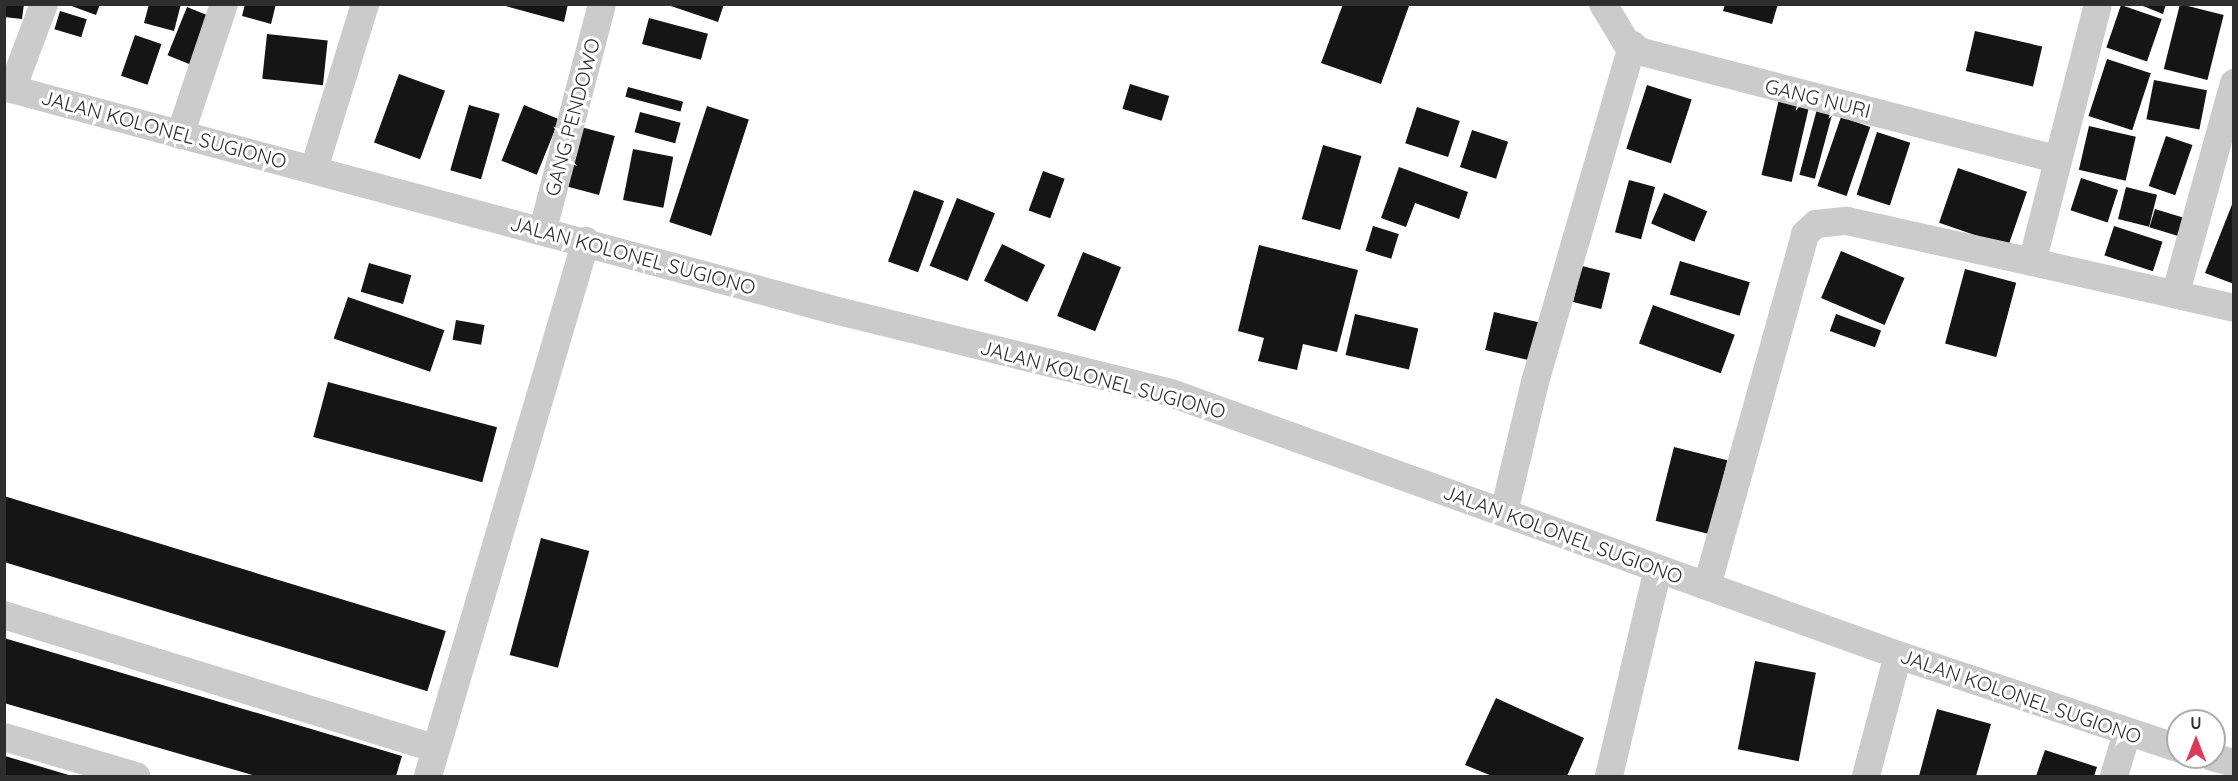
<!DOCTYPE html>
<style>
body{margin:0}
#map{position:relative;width:2238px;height:781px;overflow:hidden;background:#fff;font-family:Quicksand,sans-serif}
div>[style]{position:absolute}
.building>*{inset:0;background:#151515;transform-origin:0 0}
.minor>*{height:28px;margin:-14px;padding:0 14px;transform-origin:14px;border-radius:14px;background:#cbcbcb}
span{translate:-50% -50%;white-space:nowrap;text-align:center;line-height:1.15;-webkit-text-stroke:6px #fff;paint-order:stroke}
.street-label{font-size:20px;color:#2e2e2e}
.frame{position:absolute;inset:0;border:6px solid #2e2e2e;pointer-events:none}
.north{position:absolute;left:2166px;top:709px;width:60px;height:60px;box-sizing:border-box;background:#fff;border:2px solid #ababab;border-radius:50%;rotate:0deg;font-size:16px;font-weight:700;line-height:24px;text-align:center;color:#2e2e2e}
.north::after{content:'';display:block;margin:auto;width:21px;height:27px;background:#dc3a58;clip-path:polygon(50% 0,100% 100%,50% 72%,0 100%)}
</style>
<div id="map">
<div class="building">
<i style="clip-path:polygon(4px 4px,24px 4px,22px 19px,4px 17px)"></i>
<i style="clip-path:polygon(66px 4px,100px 4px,96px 15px)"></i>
<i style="clip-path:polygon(149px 4px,181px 4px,174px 31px,144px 23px)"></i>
<i style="clip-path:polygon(245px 4px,276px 4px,271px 24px,242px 16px)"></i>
<i style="clip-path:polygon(498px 4px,568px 4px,564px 22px)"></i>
<i style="clip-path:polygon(665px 4px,724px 4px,718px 22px)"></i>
<i style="clip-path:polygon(1343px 4px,1409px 6px,1381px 84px,1321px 63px)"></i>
<i style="clip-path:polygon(1725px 4px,1778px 4px,1772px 24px,1723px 11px)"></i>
<i style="clip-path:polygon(2138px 4px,2166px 4px,2163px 14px)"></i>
<i style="left:2180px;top:4px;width:45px;height:67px;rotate:14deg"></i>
<i style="left:2121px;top:5px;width:43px;height:45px;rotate:19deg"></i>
<i style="left:187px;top:7px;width:24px;height:52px;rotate:22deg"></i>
<i style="left:60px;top:11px;width:28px;height:19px;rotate:17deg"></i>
<i style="left:649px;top:18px;width:61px;height:27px;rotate:15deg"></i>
<i style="left:1975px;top:31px;width:69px;height:41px;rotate:13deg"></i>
<i style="left:267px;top:34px;width:61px;height:45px;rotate:6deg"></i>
<i style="left:135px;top:35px;width:28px;height:43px;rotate:19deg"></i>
<i style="left:2107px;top:59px;width:46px;height:60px;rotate:18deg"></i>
<i style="left:399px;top:74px;width:49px;height:73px;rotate:20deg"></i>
<i style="left:2154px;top:80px;width:54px;height:40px;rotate:11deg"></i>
<i style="left:1130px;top:84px;width:41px;height:26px;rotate:17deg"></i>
<i style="left:1647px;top:85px;width:47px;height:67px;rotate:18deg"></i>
<i style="left:628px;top:87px;width:57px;height:10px;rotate:15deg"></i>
<i style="left:1779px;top:99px;width:31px;height:78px;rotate:13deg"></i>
<i style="left:469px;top:105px;width:32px;height:68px;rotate:16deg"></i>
<i style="left:524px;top:105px;width:38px;height:60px;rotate:22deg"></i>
<i style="left:707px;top:106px;width:44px;height:122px;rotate:18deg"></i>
<i style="left:1417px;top:107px;width:45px;height:38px;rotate:18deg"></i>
<i style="left:1817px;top:109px;width:16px;height:68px;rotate:15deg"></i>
<i style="left:640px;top:112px;width:42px;height:21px;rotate:15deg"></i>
<i style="left:1841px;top:117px;width:31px;height:73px;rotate:19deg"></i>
<i style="left:2089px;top:126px;width:48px;height:45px;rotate:13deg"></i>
<i style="left:581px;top:127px;width:35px;height:61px;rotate:15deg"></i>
<i style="left:1472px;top:130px;width:38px;height:39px;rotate:18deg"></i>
<i style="left:1877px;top:132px;width:35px;height:66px;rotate:18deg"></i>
<i style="left:2166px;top:136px;width:28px;height:53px;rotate:19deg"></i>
<i style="left:1323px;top:145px;width:40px;height:77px;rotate:16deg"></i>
<i style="left:633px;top:149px;width:41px;height:52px;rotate:11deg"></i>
<i style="clip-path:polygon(1399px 167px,1468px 192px,1459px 219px,1415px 203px,1406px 227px,1381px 218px)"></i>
<i style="left:1958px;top:168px;width:73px;height:58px;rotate:19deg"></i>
<i style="left:1043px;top:171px;width:23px;height:42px;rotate:20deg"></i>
<i style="left:2081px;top:178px;width:39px;height:34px;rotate:18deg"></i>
<i style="left:1629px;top:180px;width:27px;height:54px;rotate:15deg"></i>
<i style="left:2126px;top:187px;width:32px;height:33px;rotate:14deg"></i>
<i style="left:914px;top:190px;width:32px;height:76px;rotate:20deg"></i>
<i style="left:1664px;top:193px;width:47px;height:33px;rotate:23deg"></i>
<i style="left:957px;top:198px;width:41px;height:73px;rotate:22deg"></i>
<i style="clip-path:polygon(2233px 202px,2234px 202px,2234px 284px,2205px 273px)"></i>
<i style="left:2155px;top:209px;width:30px;height:19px;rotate:17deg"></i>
<i style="left:1373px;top:226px;width:27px;height:26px;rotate:17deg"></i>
<i style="left:2114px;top:226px;width:51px;height:31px;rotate:18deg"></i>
<i style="left:1002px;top:244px;width:48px;height:41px;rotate:26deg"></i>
<i style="clip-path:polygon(1259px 245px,1358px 270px,1337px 352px,1303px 344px,1297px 370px,1258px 361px,1264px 338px,1238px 331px)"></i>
<i style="left:1841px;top:251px;width:69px;height:51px;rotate:23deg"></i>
<i style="left:1083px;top:252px;width:41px;height:69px;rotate:22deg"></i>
<i style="left:1680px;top:261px;width:73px;height:35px;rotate:17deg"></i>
<i style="left:369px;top:263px;width:44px;height:30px;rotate:16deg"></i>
<i style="left:1582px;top:266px;width:29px;height:37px;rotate:14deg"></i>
<i style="left:1965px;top:269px;width:53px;height:77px;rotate:15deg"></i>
<i style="left:348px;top:297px;width:102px;height:44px;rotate:19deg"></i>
<i style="left:1653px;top:305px;width:87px;height:41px;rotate:20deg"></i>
<i style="left:1494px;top:312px;width:47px;height:39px;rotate:13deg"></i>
<i style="left:1355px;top:314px;width:65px;height:42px;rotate:13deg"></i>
<i style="left:1836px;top:314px;width:48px;height:18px;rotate:20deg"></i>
<i style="left:456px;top:320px;width:29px;height:20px;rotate:10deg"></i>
<i style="left:328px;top:382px;width:175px;height:57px;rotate:15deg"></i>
<i style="left:1674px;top:447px;width:55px;height:76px;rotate:14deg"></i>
<i style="left:4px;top:496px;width:462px;height:63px;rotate:17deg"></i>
<i style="left:541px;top:538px;width:50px;height:121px;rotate:15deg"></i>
<i style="clip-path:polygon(4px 638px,402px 756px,396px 776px,256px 776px,4px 703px)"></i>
<i style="left:1755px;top:661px;width:62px;height:90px;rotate:11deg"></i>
<i style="clip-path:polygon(1496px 698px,1584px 738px,1567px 776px,1492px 776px,1465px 765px)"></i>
<i style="clip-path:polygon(1937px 709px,1991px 724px,1976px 776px,1919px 776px)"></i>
<i style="clip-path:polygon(2045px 750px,2097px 767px,2094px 776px,2036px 776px)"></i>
<i style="clip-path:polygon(5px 756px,72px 776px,5px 776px)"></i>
</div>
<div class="minor">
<i style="left:1603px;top:4px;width:44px;rotate:58.8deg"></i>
<i style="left:1626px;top:42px;width:19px;rotate:32deg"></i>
<i style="left:1642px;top:52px;width:428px;rotate:14.5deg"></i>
<i style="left:2098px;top:4px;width:266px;rotate:104.3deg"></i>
<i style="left:2032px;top:262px;width:207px;rotate:12.8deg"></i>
<i style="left:4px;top:87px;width:855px;rotate:15.04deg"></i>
<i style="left:830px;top:309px;width:351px;rotate:13.8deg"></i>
<i style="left:1171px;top:393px;width:773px;rotate:19.82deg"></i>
<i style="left:1898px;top:655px;width:295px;rotate:18.4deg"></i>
<i style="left:12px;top:89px;width:91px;rotate:-69.4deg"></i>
<i style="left:180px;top:135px;width:138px;rotate:-71.4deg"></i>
<i style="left:314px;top:169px;width:173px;rotate:-72.8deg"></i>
<i style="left:543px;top:229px;width:233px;rotate:-75.3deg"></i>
<i style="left:2176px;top:292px;width:217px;rotate:-74.5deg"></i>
<i style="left:1504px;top:512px;width:134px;rotate:-76.6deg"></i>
<i style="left:1535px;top:382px;width:351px;rotate:-73.9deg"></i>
<i style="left:1707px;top:586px;width:365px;rotate:-74.4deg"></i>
<i style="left:1805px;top:234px;width:15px;rotate:-42deg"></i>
<i style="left:1816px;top:224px;width:31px;rotate:-6deg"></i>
<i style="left:1847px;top:221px;width:189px;rotate:12.5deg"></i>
<i style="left:4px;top:615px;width:452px;rotate:17.2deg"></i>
<i style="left:4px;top:737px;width:138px;rotate:16.5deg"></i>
<i style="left:2212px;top:757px;width:23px;rotate:15deg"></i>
<i style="left:428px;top:776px;width:558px;rotate:-73.55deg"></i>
<i style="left:1609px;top:776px;width:213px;rotate:-76.7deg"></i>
<i style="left:1866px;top:776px;width:125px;rotate:-75.2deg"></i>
<i style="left:2114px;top:776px;width:45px;rotate:-73.2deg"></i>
</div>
<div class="street-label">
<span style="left:1818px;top:98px;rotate:14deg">GANG NURI</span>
<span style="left:572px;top:117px;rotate:-75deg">GANG PENDOWO</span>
<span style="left:164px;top:129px;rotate:15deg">JALAN KOLONEL SUGIONO</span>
<span style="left:633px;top:255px;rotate:15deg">JALAN KOLONEL SUGIONO</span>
<span style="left:1103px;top:379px;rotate:15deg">JALAN KOLONEL SUGIONO</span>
<span style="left:1563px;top:534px;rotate:20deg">JALAN KOLONEL SUGIONO</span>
<span style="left:2021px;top:696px;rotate:19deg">JALAN KOLONEL SUGIONO</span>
</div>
<div class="frame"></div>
<div class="north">U</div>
</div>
